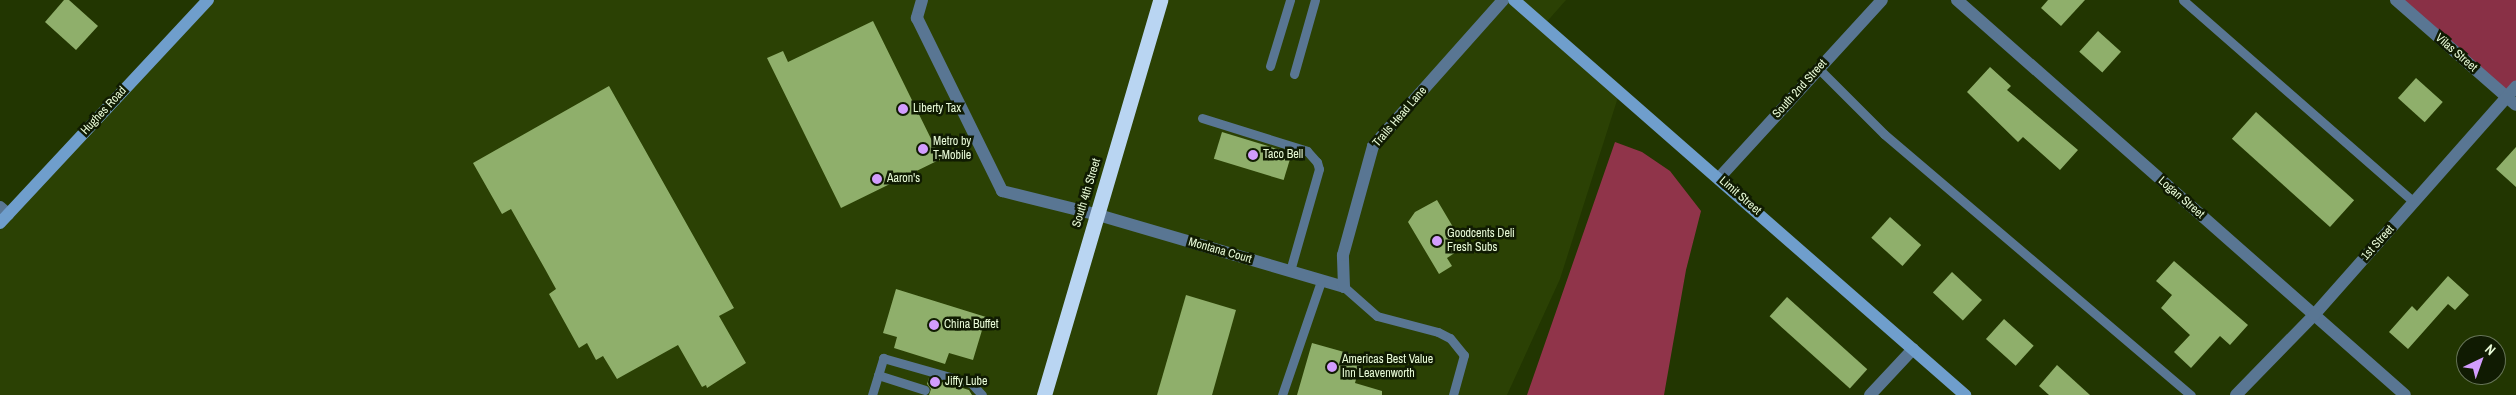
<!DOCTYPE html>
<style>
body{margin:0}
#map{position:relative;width:2516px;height:395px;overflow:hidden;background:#223601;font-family:"Archivo Narrow",sans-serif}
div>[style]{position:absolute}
.built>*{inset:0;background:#2b4104}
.green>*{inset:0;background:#893046}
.forest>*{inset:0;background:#90344a}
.building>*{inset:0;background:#8faf6b;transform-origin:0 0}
.lane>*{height:9px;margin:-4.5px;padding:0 4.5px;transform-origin:4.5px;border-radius:4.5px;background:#597693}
.street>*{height:12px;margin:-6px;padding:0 6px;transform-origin:6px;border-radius:6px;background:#597693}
.secondary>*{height:12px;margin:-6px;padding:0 6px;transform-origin:6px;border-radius:6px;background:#6f9ecc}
.highway>*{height:15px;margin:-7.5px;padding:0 7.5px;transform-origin:7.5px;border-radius:7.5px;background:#b9d5f2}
.dots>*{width:14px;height:14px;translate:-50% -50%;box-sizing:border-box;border:2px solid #101b02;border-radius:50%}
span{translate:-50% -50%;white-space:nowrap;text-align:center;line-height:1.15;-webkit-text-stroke:5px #101b02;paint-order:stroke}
.street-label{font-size:12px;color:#e8fad7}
.poi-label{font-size:12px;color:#e8fad7}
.left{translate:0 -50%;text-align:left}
.north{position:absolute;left:2456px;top:335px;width:50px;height:50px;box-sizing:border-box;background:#101b02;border:1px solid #667457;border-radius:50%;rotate:42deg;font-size:14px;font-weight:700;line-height:20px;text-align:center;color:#e8fad7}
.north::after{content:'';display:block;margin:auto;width:18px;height:22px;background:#d29dfd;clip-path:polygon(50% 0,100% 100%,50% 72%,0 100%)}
</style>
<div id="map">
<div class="built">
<i style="clip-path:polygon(208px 0,1566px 0,1544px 25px,1620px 91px,1560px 279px,1507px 395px,0 395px,0 223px)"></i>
</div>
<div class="green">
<i style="clip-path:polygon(2396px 0,2516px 0,2516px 87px,2507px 97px)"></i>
</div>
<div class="forest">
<i style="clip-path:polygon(1615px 142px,1642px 152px,1670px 171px,1701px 211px,1686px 270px,1664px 395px,1527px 395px)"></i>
</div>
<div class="building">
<i style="clip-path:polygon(64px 0,69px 0,98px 26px,76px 50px,45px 22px)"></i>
<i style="clip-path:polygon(2048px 0,2085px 0,2061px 26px,2041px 8px)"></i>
<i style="clip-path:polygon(873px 21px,941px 159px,841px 208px,767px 58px,783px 51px,788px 62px)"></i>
<i style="left:2098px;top:31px;width:31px;height:28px;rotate:42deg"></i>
<i style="clip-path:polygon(1990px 67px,2011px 86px,2007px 90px,2078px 150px,2060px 170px,2023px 137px,2018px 142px,1967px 92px)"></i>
<i style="left:2416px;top:78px;width:36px;height:27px;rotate:42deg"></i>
<i style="clip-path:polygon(609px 86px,734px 308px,719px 316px,746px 363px,707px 388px,706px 385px,702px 387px,678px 345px,617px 379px,603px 356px,596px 360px,587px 343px,579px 348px,549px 294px,556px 289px,545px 269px,511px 209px,502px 214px,473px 163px)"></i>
<i style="left:2256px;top:112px;width:132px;height:36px;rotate:42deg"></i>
<i style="left:1222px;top:132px;width:73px;height:28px;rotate:17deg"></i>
<i style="clip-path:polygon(2516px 147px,2516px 187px,2496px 169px)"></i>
<i style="clip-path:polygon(1437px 200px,1453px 227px,1447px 230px,1459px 250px,1447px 258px,1452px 266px,1439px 274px,1408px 222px,1415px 212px)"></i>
<i style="left:1890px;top:217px;width:42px;height:28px;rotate:42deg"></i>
<i style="clip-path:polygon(2174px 261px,2248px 325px,2230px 345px,2220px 336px,2191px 368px,2174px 352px,2190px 335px,2161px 308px,2172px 295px,2156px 281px)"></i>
<i style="left:1952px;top:272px;width:41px;height:28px;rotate:43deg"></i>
<i style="clip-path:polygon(2448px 276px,2469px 295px,2455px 310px,2448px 304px,2408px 349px,2389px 332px,2412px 306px,2417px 311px)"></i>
<i style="clip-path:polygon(896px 289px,986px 317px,973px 360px,949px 353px,945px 364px,894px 348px,897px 337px,883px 333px)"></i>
<i style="clip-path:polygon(1186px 295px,1236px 310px,1212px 395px,1157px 395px)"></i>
<i style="left:1787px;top:297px;width:108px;height:26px;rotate:42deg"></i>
<i style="left:2004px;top:319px;width:40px;height:27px;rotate:42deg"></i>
<i style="clip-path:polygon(1312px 343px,1362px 357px,1355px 383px,1382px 391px,1382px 395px,1297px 395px)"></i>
<i style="clip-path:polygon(2057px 365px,2090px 395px,2049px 395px,2039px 386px)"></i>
<i style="clip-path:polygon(929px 378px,969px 390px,972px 395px,929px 395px,931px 389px,927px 384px)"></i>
</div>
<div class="lane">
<i style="left:2183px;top:0;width:307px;rotate:41.2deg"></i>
<i style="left:1270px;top:66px;width:69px;rotate:-73.1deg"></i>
<i style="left:1819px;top:69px;width:92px;rotate:45deg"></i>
<i style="left:1884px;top:134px;width:403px;rotate:40.4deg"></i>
<i style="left:1294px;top:74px;width:77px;rotate:-74.2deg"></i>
<i style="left:1202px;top:118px;width:110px;rotate:17.4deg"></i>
<i style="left:1307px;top:151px;width:15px;rotate:48deg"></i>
<i style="left:1317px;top:162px;width:7px;rotate:74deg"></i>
<i style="left:1319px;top:169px;width:106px;rotate:105.9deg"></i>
<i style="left:1344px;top:287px;width:44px;rotate:41.3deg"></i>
<i style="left:1377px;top:316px;width:63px;rotate:14.7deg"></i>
<i style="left:1438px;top:332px;width:13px;rotate:27deg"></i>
<i style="left:1450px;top:338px;width:22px;rotate:51deg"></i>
<i style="left:1464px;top:355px;width:41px;rotate:105.4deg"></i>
<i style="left:878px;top:375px;width:49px;rotate:17.7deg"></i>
<i style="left:872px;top:395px;width:39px;rotate:-73deg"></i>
<i style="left:883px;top:358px;width:91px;rotate:15.9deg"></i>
<i style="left:971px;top:383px;width:16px;rotate:47deg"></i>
<i style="left:1282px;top:395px;width:120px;rotate:-71.1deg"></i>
</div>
<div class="street">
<i style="left:922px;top:0;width:19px;rotate:106deg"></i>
<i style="left:917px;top:18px;width:193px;rotate:63.8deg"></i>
<i style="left:1002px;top:191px;width:96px;rotate:13.9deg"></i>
<i style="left:1095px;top:214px;width:259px;rotate:16.3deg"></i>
<i style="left:1344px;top:287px;width:32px;rotate:-92deg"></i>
<i style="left:1343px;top:255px;width:113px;rotate:-74.6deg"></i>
<i style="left:1373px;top:146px;width:195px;rotate:-48.3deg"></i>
<i style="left:1957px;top:0;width:597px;rotate:41.4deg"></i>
<i style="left:2396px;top:0;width:159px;rotate:41.2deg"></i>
<i style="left:1719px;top:178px;width:241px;rotate:-47.5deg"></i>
<i style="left:0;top:207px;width:11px;rotate:41deg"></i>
<i style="left:1870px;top:395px;width:63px;rotate:-46.9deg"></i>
<i style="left:2236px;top:395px;width:112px;rotate:-45.7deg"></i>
<i style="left:2314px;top:315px;width:305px;rotate:-48.5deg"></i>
</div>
<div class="secondary">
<i style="left:1514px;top:0;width:600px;rotate:41.21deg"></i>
<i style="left:0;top:223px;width:305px;rotate:-47deg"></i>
</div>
<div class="highway">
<i style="left:1044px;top:395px;width:412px;rotate:-73.6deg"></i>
</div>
<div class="dots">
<i style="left:903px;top:109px;background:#d29dfd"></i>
<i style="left:923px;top:149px;background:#d29dfd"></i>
<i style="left:1253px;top:155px;background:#d29dfd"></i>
<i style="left:877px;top:179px;background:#d29dfd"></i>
<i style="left:1437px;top:241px;background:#d29dfd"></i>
<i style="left:934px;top:325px;background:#d29dfd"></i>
<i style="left:1332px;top:367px;background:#d29dfd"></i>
<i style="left:935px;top:382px;background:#d29dfd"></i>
</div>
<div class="street-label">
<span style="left:2456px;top:53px;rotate:41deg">Vilas Street</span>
<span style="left:1800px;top:89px;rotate:-48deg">South 2nd Street</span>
<span style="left:104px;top:111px;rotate:-47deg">Hughes Road</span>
<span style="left:1400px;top:117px;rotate:-49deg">Trails Head Lane</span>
<span style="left:1087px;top:193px;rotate:-73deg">South 4th Street</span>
<span style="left:1740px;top:196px;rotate:41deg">Limit Street</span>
<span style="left:2181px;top:198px;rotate:41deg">Logan Street</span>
<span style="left:2378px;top:243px;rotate:-48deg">1st Street</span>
<span style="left:1220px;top:251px;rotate:16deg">Montana Court</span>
</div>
<div class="poi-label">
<span class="left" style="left:913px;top:109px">Liberty Tax</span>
<span class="left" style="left:933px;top:149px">Metro by<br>T-Mobile</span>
<span class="left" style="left:1263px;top:155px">Taco Bell</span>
<span class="left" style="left:887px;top:179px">Aaron's</span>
<span class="left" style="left:1447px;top:241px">Goodcents Deli<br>Fresh Subs</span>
<span class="left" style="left:944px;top:325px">China Buffet</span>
<span class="left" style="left:1342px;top:367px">Americas Best Value<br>Inn Leavenworth</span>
<span class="left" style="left:945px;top:382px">Jiffy Lube</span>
</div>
<div class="north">N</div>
</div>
